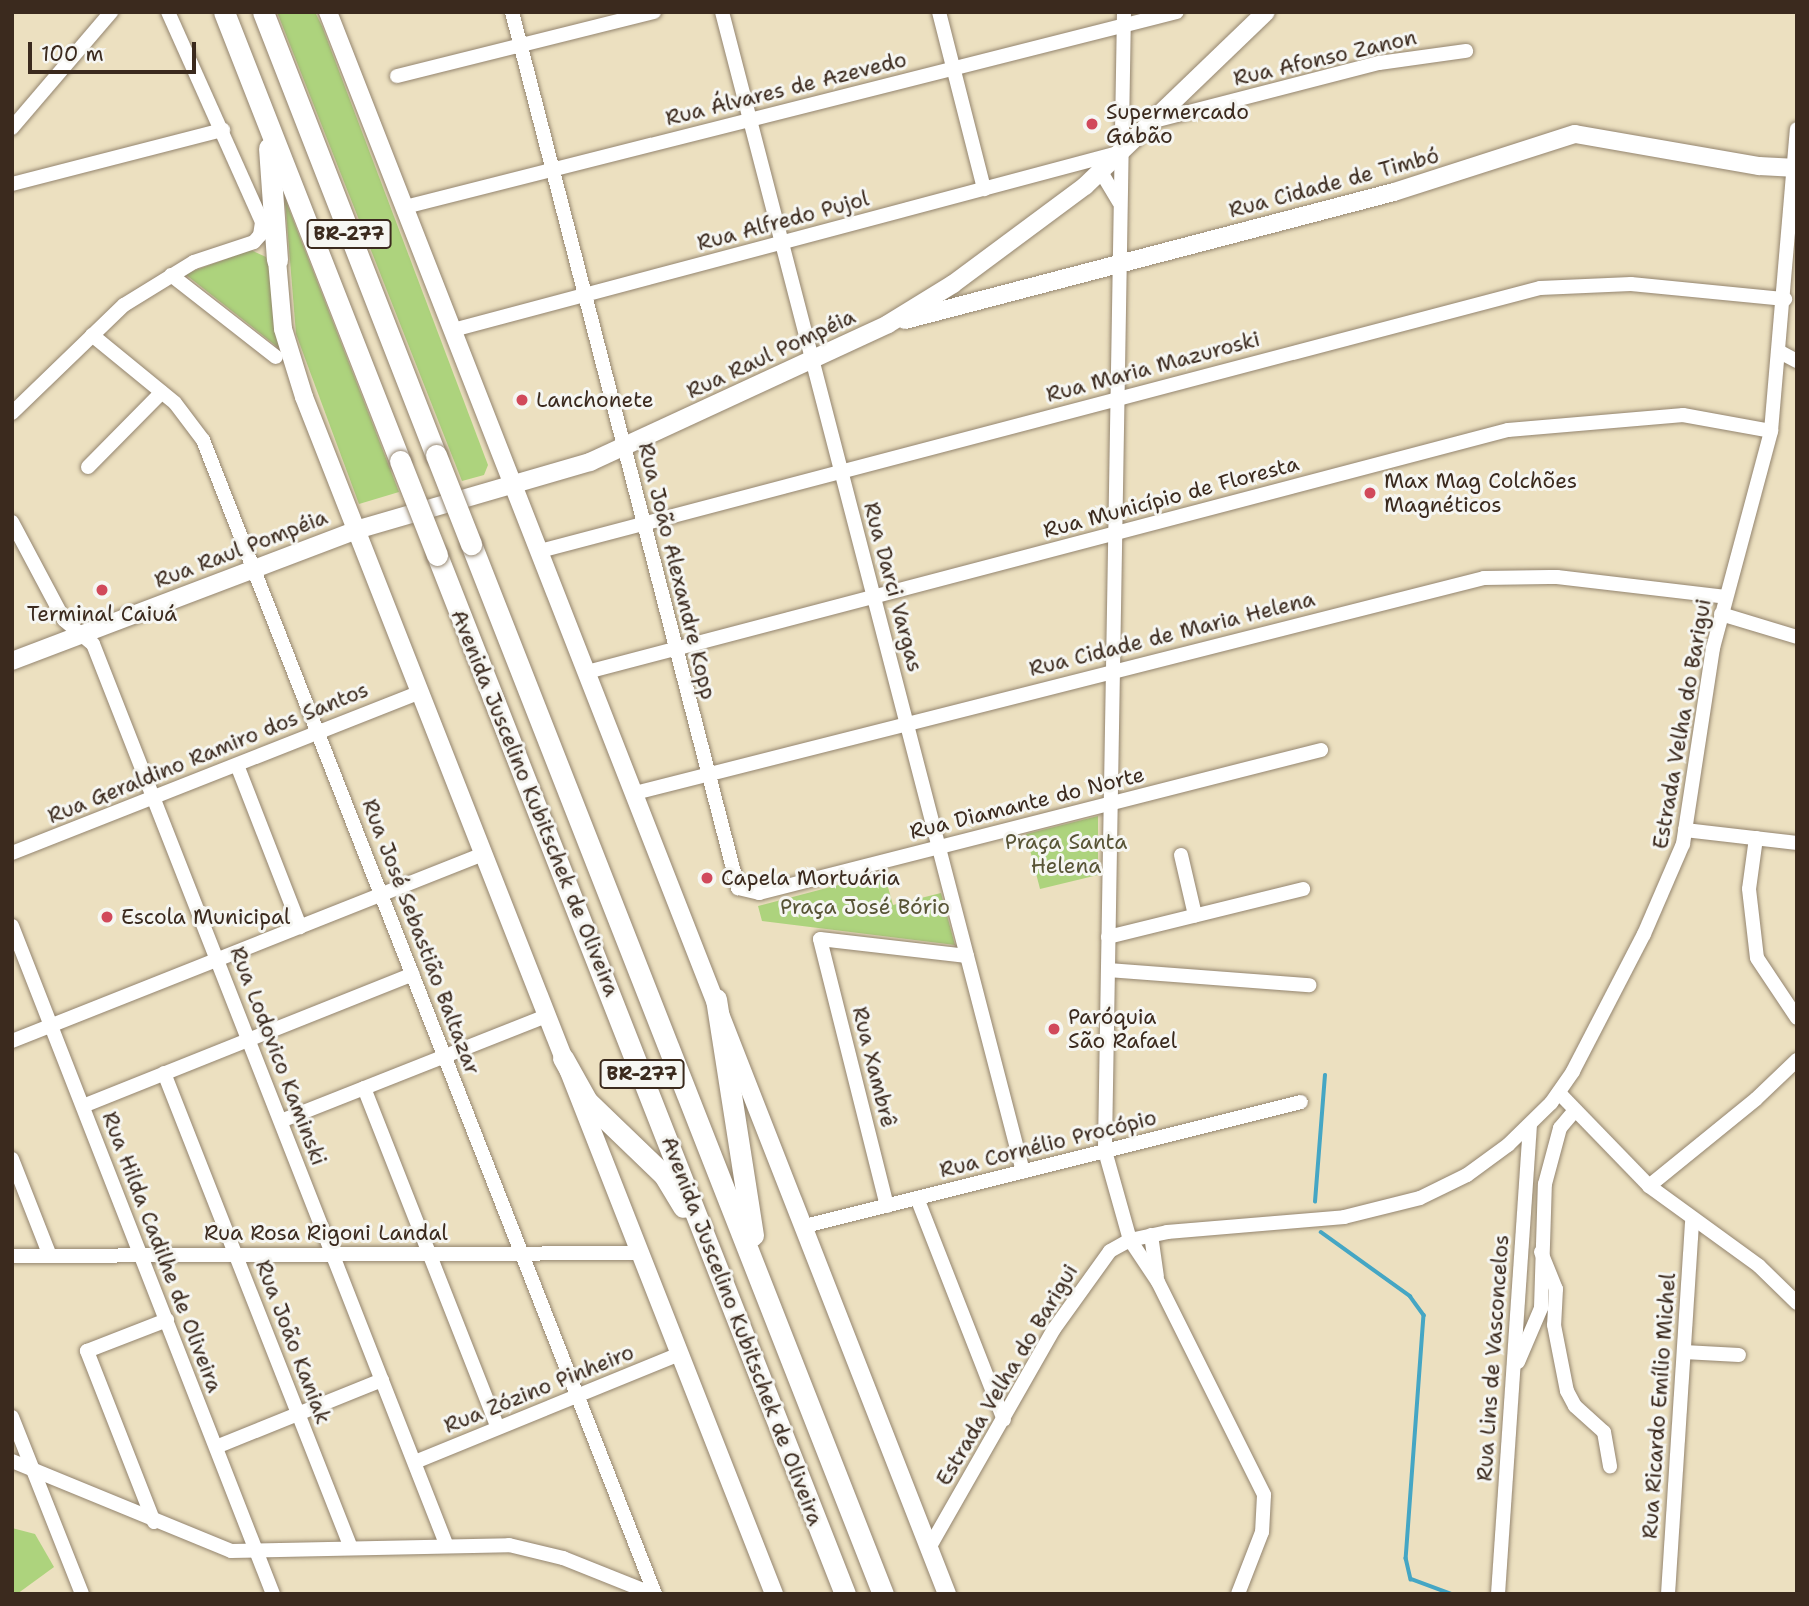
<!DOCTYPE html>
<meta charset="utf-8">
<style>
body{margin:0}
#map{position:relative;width:1809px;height:1606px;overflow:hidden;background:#ece0c0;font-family:"Shantell Sans",sans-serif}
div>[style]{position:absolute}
.green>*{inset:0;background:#add37d}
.stream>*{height:3.5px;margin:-1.75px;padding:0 1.75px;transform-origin:1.75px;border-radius:1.75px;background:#45a6c4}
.roads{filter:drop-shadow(0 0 2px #94856f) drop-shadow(0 0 2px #94856f)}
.minor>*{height:14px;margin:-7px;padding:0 7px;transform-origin:7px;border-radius:7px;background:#fff}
.major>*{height:18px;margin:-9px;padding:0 9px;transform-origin:9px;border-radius:9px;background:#fff}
.highway>*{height:21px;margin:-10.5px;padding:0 10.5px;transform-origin:10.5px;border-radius:10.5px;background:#fff}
.bridges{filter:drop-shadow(0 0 2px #94856f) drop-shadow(0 0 2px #94856f)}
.highway-bridge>*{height:21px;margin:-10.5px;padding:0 10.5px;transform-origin:10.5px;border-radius:10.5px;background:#fff}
.dots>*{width:19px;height:19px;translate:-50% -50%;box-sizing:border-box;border:4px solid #f6f6f2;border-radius:50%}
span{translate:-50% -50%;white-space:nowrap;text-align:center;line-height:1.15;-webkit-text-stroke:6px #f6f6f2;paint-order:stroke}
.shield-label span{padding:2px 5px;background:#f6f6f2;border:2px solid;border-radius:5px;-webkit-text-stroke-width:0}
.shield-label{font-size:19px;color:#3b2a1e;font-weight:700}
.street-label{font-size:21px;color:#3b2a1e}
.poi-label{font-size:21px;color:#3b2a1e}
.left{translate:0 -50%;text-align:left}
.park-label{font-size:21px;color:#585436}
.frame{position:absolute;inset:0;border:14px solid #3b2a1e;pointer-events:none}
.scale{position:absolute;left:28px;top:42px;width:168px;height:32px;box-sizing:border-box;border:4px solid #3b2a1e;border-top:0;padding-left:9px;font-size:21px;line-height:24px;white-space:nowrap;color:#3b2a1e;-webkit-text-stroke:5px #f6f6f2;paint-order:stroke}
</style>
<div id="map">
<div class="green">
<i style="clip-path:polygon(277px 12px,315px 12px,322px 26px,488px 465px,484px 475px,462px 481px)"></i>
<i style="clip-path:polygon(285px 199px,370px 417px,399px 492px,359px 504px,296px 334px)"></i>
<i style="clip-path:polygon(251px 250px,266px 257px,272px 269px,280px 349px,185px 274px)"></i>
<i style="clip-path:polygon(1098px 816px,1098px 875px,1040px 889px,1026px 834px)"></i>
<i style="clip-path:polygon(884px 873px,893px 905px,941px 893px,955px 945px,762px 921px,758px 906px)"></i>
<i style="clip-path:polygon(12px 1528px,35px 1534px,54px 1567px,17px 1594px,12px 1594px)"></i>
</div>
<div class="stream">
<i style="left:1315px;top:1202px;width:127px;rotate:-85.5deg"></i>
<i style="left:1321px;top:1232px;width:110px;rotate:35.7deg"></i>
<i style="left:1410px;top:1296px;width:24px;rotate:54deg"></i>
<i style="left:1424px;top:1315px;width:244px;rotate:94.2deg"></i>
<i style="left:1406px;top:1558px;width:22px;rotate:77deg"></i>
<i style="left:1411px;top:1579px;width:44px;rotate:20.1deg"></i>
</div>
<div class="roads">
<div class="minor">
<i style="left:512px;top:12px;width:905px;rotate:75.53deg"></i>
<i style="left:738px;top:888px;width:22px;rotate:13deg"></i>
<i style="left:759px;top:893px;width:580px;rotate:-14.28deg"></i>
<i style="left:722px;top:12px;width:1198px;rotate:75.45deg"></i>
<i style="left:939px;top:12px;width:183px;rotate:75.7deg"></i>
<i style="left:1124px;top:12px;width:1139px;rotate:90.96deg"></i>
<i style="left:1105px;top:1151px;width:92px;rotate:74.3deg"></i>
<i style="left:1130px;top:1240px;width:50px;rotate:56.3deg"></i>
<i style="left:1158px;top:1282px;width:238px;rotate:63.5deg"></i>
<i style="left:1264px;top:1495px;width:37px;rotate:93deg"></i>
<i style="left:1262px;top:1532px;width:66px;rotate:111.2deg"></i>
<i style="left:397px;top:76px;width:265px;rotate:-14deg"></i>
<i style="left:1154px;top:121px;width:232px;rotate:-14.5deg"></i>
<i style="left:1379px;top:63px;width:88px;rotate:-7.9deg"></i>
<i style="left:12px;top:128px;width:153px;rotate:-49.5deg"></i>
<i style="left:1101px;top:172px;width:35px;rotate:59deg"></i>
<i style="left:12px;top:184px;width:218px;rotate:-14.4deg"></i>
<i style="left:405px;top:207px;width:796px;rotate:-14.18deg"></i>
<i style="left:171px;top:275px;width:133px;rotate:38deg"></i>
<i style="left:453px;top:330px;width:688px;rotate:-14.9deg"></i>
<i style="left:92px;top:335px;width:107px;rotate:39.3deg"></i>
<i style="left:175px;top:403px;width:46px;rotate:52.9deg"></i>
<i style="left:203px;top:440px;width:1239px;rotate:68.61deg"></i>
<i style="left:1780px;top:352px;width:19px;rotate:28deg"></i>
<i style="left:12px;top:413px;width:156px;rotate:-44deg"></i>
<i style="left:124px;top:305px;width:82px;rotate:-31.6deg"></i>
<i style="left:194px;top:262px;width:63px;rotate:-18.4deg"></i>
<i style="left:254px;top:242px;width:9px;rotate:-49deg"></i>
<i style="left:260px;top:235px;width:13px;rotate:-81deg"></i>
<i style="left:262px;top:222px;width:230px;rotate:-114.1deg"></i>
<i style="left:88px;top:467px;width:105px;rotate:-45.4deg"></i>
<i style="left:12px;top:522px;width:111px;rotate:62deg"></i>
<i style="left:64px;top:620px;width:38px;rotate:40deg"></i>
<i style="left:93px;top:644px;width:967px;rotate:68.58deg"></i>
<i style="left:540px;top:551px;width:1034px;rotate:-14.74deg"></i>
<i style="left:1540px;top:288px;width:91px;rotate:-2.5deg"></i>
<i style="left:1631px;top:284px;width:155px;rotate:5.6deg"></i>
<i style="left:1721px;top:614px;width:79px;rotate:16.8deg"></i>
<i style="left:587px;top:672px;width:952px;rotate:-14.72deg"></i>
<i style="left:1508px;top:430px;width:176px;rotate:-4.9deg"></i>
<i style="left:1683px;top:415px;width:89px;rotate:10.3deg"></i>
<i style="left:237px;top:765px;width:174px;rotate:68.7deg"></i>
<i style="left:635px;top:793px;width:876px;rotate:-14.21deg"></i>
<i style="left:1484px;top:578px;width:73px;rotate:-0.8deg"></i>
<i style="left:1557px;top:577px;width:170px;rotate:6.7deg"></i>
<i style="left:1685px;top:830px;width:113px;rotate:6.6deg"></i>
<i style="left:1756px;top:838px;width:51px;rotate:97.8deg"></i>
<i style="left:1749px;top:889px;width:69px;rotate:83.4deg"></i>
<i style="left:1757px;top:958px;width:72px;rotate:56.3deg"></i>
<i style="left:12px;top:853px;width:439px;rotate:-21.5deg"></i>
<i style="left:1181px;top:855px;width:62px;rotate:76.9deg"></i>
<i style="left:12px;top:926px;width:717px;rotate:68.66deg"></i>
<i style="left:1108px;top:937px;width:201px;rotate:-13.8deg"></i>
<i style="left:1108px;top:970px;width:202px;rotate:4.3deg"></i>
<i style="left:12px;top:1041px;width:507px;rotate:-21.65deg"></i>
<i style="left:164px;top:1073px;width:510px;rotate:68.51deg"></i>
<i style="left:364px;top:1088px;width:365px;rotate:68.5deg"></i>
<i style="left:1559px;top:1093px;width:129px;rotate:45.9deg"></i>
<i style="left:1649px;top:1186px;width:136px;rotate:36deg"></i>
<i style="left:1759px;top:1266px;width:53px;rotate:44.2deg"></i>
<i style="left:83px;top:1106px;width:355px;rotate:-21.8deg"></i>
<i style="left:281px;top:1121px;width:285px;rotate:-21.6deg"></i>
<i style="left:12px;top:1159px;width:104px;rotate:68.6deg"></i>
<i style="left:1649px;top:1186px;width:138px;rotate:-39.1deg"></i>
<i style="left:1756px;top:1099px;width:57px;rotate:-43.6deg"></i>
<i style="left:917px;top:1198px;width:238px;rotate:68.6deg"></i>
<i style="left:887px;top:1206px;width:275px;rotate:-104.1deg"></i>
<i style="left:820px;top:939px;width:148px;rotate:6.6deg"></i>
<i style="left:805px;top:1226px;width:511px;rotate:-14.04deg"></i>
<i style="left:1151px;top:1235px;width:42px;rotate:81.9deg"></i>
<i style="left:1541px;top:1252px;width:40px;rotate:68deg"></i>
<i style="left:1556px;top:1289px;width:36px;rotate:93deg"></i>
<i style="left:1554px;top:1325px;width:67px;rotate:78.9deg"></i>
<i style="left:1567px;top:1391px;width:17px;rotate:62deg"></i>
<i style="left:1575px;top:1406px;width:39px;rotate:42deg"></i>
<i style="left:1604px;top:1432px;width:35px;rotate:80deg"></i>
<i style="left:12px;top:1256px;width:628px;rotate:-0.27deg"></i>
<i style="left:1684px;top:1352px;width:55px;rotate:3.1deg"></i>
<i style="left:1518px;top:1362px;width:59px;rotate:-66.9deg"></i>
<i style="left:1541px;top:1308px;width:124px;rotate:-88.2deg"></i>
<i style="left:1545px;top:1184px;width:58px;rotate:-75deg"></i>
<i style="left:1560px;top:1128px;width:23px;rotate:-50deg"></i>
<i style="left:12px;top:1417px;width:190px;rotate:68.4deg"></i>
<i style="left:216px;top:1447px;width:179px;rotate:-22deg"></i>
<i style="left:12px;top:1461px;width:237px;rotate:22.3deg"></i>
<i style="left:231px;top:1551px;width:278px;rotate:-1.2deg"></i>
<i style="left:509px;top:1545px;width:56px;rotate:13.5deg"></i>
<i style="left:563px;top:1558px;width:97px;rotate:21.8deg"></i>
<i style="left:415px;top:1462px;width:285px;rotate:-22.2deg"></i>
<i style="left:154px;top:1522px;width:184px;rotate:-111.4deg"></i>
<i style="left:87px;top:1351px;width:86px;rotate:-21.2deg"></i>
<i style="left:929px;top:1548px;width:252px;rotate:-60.3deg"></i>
<i style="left:1054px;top:1329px;width:96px;rotate:-54.3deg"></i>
<i style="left:1110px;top:1251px;width:23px;rotate:-29deg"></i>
<i style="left:1130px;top:1240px;width:38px;rotate:-12deg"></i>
<i style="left:1167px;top:1232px;width:178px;rotate:-4.8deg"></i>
<i style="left:1344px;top:1217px;width:78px;rotate:-14deg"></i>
<i style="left:1420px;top:1198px;width:52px;rotate:-26.1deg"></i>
<i style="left:1467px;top:1175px;width:51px;rotate:-36.2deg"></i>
<i style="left:1508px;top:1145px;width:60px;rotate:-44.3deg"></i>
<i style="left:1551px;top:1103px;width:39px;rotate:-55deg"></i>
<i style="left:1573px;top:1071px;width:154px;rotate:-62.6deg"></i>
<i style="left:1644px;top:934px;width:98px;rotate:-66.6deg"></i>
<i style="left:1683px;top:844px;width:198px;rotate:-81.3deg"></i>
<i style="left:1713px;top:648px;width:225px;rotate:-75deg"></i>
<i style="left:1771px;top:431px;width:303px;rotate:-85.1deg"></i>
<i style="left:1498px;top:1594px;width:470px;rotate:-86.1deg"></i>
<i style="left:1668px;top:1594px;width:375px;rotate:-86.3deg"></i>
</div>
<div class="major">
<i style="left:328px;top:12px;width:1699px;rotate:68.63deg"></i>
<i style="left:277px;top:260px;width:69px;rotate:85deg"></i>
<i style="left:283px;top:329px;width:71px;rotate:72.8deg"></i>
<i style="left:304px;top:397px;width:1286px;rotate:68.56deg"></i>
<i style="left:905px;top:320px;width:505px;rotate:-14.67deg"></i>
<i style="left:1394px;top:192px;width:190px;rotate:-17.8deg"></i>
<i style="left:1575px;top:134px;width:187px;rotate:9.9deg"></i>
<i style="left:1759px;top:166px;width:38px;rotate:3deg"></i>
<i style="left:12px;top:661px;width:368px;rotate:-20.8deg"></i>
<i style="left:356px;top:530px;width:244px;rotate:-16.2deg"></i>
<i style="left:590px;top:462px;width:328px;rotate:-24.8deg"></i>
<i style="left:888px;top:324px;width:76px;rotate:-31.6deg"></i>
<i style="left:953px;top:284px;width:164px;rotate:-36.6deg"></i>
<i style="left:1085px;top:186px;width:251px;rotate:-43.9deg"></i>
</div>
<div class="highway">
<i style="left:224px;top:12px;width:482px;rotate:68.6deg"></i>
<i style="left:263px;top:12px;width:476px;rotate:68.7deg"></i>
<i style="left:269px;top:148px;width:112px;rotate:85.9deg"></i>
<i style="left:471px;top:544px;width:1128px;rotate:68.58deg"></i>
<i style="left:437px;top:555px;width:1116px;rotate:68.56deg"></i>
<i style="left:716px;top:999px;width:239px;rotate:81.1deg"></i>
<i style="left:563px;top:1058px;width:49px;rotate:60.8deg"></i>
<i style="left:587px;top:1101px;width:107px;rotate:43.9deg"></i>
<i style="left:664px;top:1175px;width:37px;rotate:59deg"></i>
</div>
</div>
<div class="bridges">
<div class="highway-bridge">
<i style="left:436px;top:455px;width:96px;rotate:68.5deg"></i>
<i style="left:400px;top:461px;width:101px;rotate:68.5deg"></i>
</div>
</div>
<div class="dots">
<i style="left:1092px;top:124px;background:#d1495b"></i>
<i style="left:522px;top:400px;background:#d1495b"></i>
<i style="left:1370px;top:493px;background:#d1495b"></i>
<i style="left:102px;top:590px;background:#d1495b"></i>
<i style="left:707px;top:878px;background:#d1495b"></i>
<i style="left:107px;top:917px;background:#d1495b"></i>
<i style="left:1054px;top:1029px;background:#d1495b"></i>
</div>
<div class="shield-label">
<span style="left:349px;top:234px">BR-277</span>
<span style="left:642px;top:1074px">BR-277</span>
</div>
<div class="street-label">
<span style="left:1325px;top:58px;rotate:-13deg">Rua Afonso Zanon</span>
<span style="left:786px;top:89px;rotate:-14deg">Rua Álvares de Azevedo</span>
<span style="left:1334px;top:183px;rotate:-15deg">Rua Cidade de Timbó</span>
<span style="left:783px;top:221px;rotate:-15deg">Rua Alfredo Pujol</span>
<span style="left:771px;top:354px;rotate:-25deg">Rua Raul Pompéia</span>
<span style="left:1153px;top:367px;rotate:-15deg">Rua Maria Mazuroski</span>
<span style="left:1171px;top:497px;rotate:-15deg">Rua Município de Floresta</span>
<span style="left:241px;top:549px;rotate:-21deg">Rua Raul Pompéia</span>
<span style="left:677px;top:571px;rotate:76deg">Rua João Alexandre Kopp</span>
<span style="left:893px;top:587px;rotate:75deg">Rua Darci Vargas</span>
<span style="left:1172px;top:634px;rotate:-14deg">Rua Cidade de Maria Helena</span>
<span style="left:1682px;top:724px;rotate:-80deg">Estrada Velha do Barigui</span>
<span style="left:208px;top:753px;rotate:-22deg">Rua Geraldino Ramiro dos Santos</span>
<span style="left:535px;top:803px;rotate:68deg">Avenida Juscelino Kubitschek de Oliveira</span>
<span style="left:1027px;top:803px;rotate:-14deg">Rua Diamante do Norte</span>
<span style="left:421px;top:937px;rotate:69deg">Rua José Sebastião Baltazar</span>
<span style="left:278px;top:1056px;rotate:69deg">Rua Lodovico Kaminski</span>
<span style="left:874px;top:1067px;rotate:76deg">Rua Xambrê</span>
<span style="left:1048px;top:1144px;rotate:-14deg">Rua Cornélio Procópio</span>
<span style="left:326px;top:1233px">Rua Rosa Rigoni Landal</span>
<span style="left:162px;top:1252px;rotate:69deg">Rua Hilda Cadilhe de Oliveira</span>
<span style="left:742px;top:1331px;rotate:69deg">Avenida Juscelino Kubitschek de Oliveira</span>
<span style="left:293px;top:1342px;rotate:69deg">Rua João Kaniak</span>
<span style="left:1493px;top:1358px;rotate:-86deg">Rua Lins de Vasconcelos</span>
<span style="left:1007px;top:1375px;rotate:-59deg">Estrada Velha do Barigui</span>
<span style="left:539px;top:1389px;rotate:-22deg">Rua Zózino Pinheiro</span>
<span style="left:1659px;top:1406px;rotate:-86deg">Rua Ricardo Emílio Michel</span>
</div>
<div class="poi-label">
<span class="left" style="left:1106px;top:124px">Supermercado<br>Gabão</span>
<span class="left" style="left:536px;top:400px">Lanchonete</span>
<span class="left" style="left:1384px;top:493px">Max Mag Colchões<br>Magnéticos</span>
<span style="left:102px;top:614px">Terminal Caiuá</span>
<span class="left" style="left:721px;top:878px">Capela Mortuária</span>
<span class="left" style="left:121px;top:917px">Escola Municipal</span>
<span class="left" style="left:1068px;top:1029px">Paróquia<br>São Rafael</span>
</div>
<div class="park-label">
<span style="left:1066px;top:854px">Praça Santa<br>Helena</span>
<span style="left:865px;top:907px">Praça José Bório</span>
</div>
<div class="frame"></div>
<div class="scale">100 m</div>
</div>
